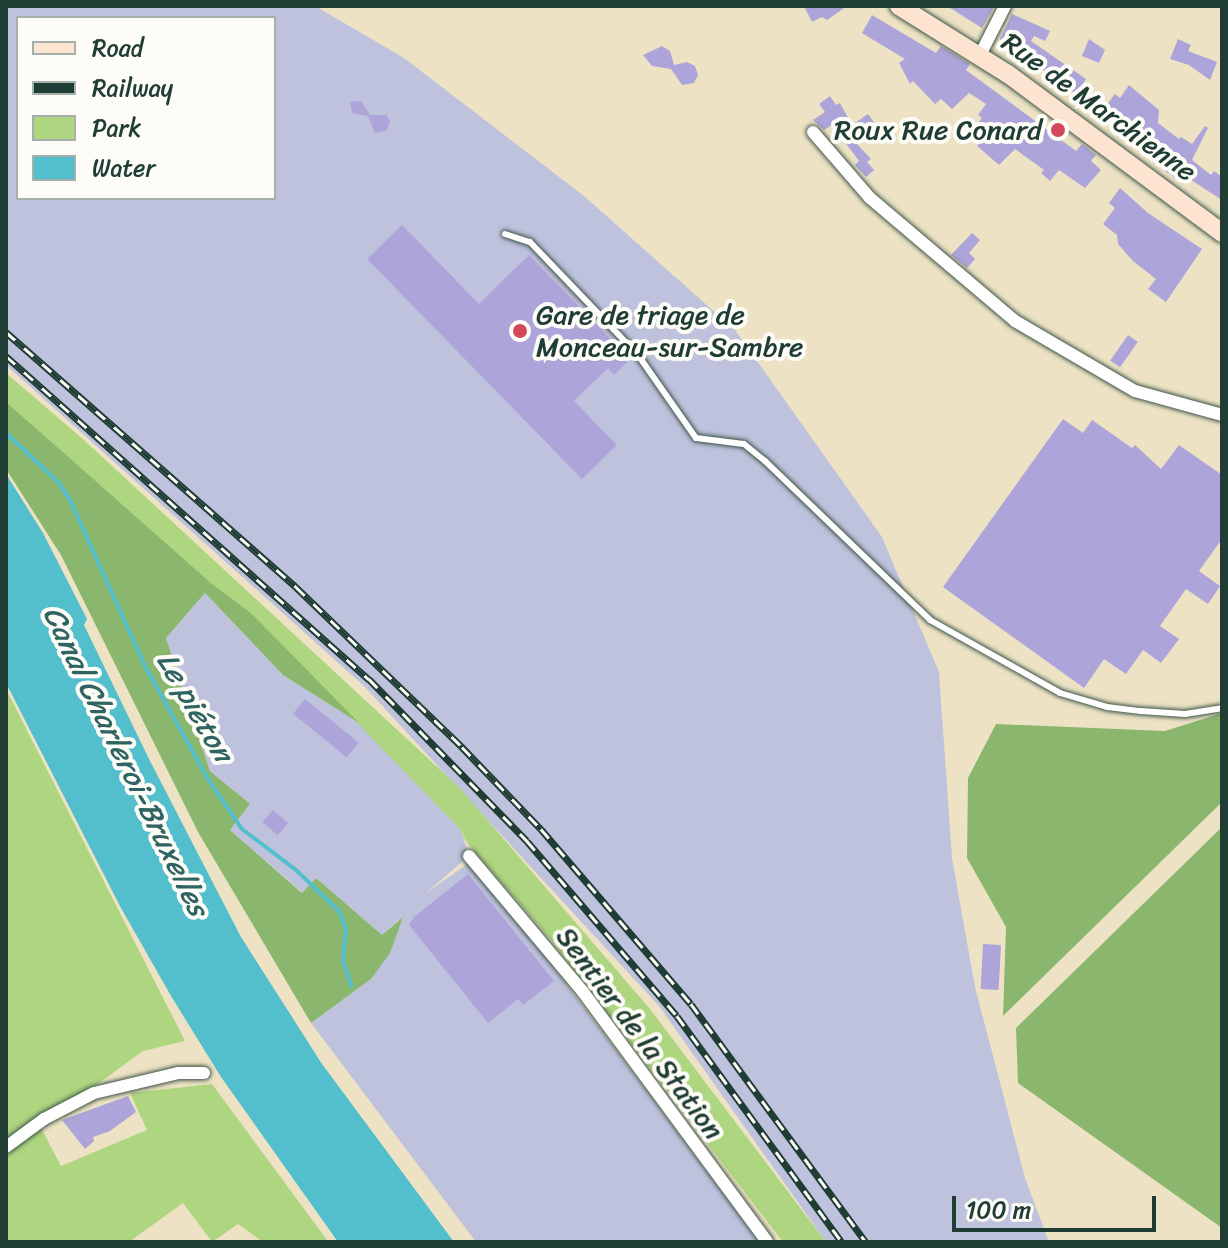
<!DOCTYPE html>
<meta charset="utf-8">
<style>
body{margin:0}
#map{position:relative;width:1228px;height:1248px;overflow:hidden;background:#ede3c4;font-family:Sriracha,sans-serif}
div>[style]{position:absolute}
.industrial>*{inset:0;background:#bfc2dd}
.green>*{inset:0;background:#aed57f}
.forest>*{inset:0;background:#8ab66e}
.water>*{inset:0;background:#53bfcd}
.stream>*{height:4px;margin:-2px;padding:0 2px;transform-origin:2px;border-radius:2px;background:#53bfcd}
.building>*{inset:0;background:#ada4d9;transform-origin:0 0}
.roads{filter:drop-shadow(0 0 2px #3e564a) drop-shadow(0 0 2px #3e564a)}
.service>*{height:6px;margin:-3px;padding:0 3px;transform-origin:3px;border-radius:3px;background:#fff}
.minor>*{height:12px;margin:-6px;padding:0 6px;transform-origin:6px;border-radius:6px;background:#fff}
.secondary>*{height:18px;margin:-9px;padding:0 9px;transform-origin:9px;border-radius:9px;background:#fde4d1}
.rail>*{height:7px;margin-top:-3.5px;transform-origin:0;background:repeating-linear-gradient(90deg,#fdfcf7 0 12px,#1f3d34 0 24px);box-sizing:border-box;border-block:2px solid #1f3d34}
.dots>*{width:22px;height:22px;translate:-50% -50%;box-sizing:border-box;border:4px solid #fdfcf7;border-radius:50%}
span{translate:-50% -50%;white-space:nowrap;text-align:center;line-height:1.15;-webkit-text-stroke:8px #fdfcf7;paint-order:stroke}
.street-label{font-size:28px;color:#1f3d34}
.poi-label{font-size:28px;color:#1f3d34}
.right{translate:-100% -50%;text-align:right}
.left{translate:0 -50%;text-align:left}
.water-label{font-size:30px;color:#2f6462;font-style:italic}
.frame{position:absolute;inset:0;border:8px solid #1f3d34;pointer-events:none}
.legend{position:absolute;left:16px;top:16px;width:260px;height:184px;box-sizing:border-box;background:#fdfcf7;border:2px solid #a4b0a9;margin:0;padding:10px 14px;list-style:none;font-size:24px;color:#1f3d34}
.legend li{display:flex;align-items:center;gap:16px;height:40px}
.legend b{width:40px;border:2px solid #a4b0a9}
.scale{position:absolute;left:952px;top:1196px;width:204px;height:36px;box-sizing:border-box;border:4px solid #1f3d34;border-top:0;padding-left:10px;font-size:24px;line-height:28px;white-space:nowrap;color:#1f3d34;-webkit-text-stroke:6px #fdfcf7;paint-order:stroke}
</style>
<div id="map">
<div class="industrial">
<i style="clip-path:polygon(evenodd,6px 6px,315px 6px,404px 58px,584px 196px,735px 330px,882px 537px,939px 672px,952px 858px,975px 987px,1025px 1178px,1049px 1242px,826px 1242px,659px 1006px,364px 686px,6px 365px,6px 6px,18px 18px,274px 18px,274px 198px,18px 198px,18px 18px)"></i>
<i style="clip-path:polygon(205px 593px,283px 675px,359px 723px,461px 830px,469px 856px,426px 893px,473px 860px,760px 1242px,476px 1242px,311px 1023px,371px 979px,401px 918px,382px 935px,316px 878px,303px 893px,230px 830px,250px 804px,210px 771px,166px 638px)"></i>
</div>
<div class="green">
<i style="clip-path:polygon(6px 373px,84px 440px,459px 787px,650px 1009px,826px 1242px,783px 1242px,553px 942px,465px 840px,461px 830px,250px 612px,212px 584px,6px 407px)"></i>
<i style="clip-path:polygon(6px 689px,185px 1041px,143px 1051px,40px 1126px,61px 1166px,147px 1130px,130px 1093px,212px 1084px,327px 1240px,325px 1242px,263px 1242px,238px 1224px,212px 1242px,183px 1203px,129px 1242px,6px 1242px)"></i>
</div>
<div class="forest">
<i style="clip-path:polygon(6px 402px,212px 584px,250px 612px,359px 723px,283px 675px,205px 593px,166px 638px,210px 771px,250px 804px,230px 830px,302px 893px,316px 878px,382px 935px,403px 917px,390px 953px,371px 979px,311px 1023px,198px 832px,61px 555px,6px 469px)"></i>
<i style="clip-path:polygon(1222px 713px,1222px 802px,1003px 1016px,1006px 927px,967px 858px,968px 778px,996px 724px,1165px 731px)"></i>
<i style="clip-path:polygon(1222px 827px,1222px 1228px,1018px 1083px,1016px 1028px)"></i>
</div>
<div class="water">
<i style="clip-path:polygon(6px 474px,43px 533px,87px 619px,84px 625px,149px 759px,241px 937px,322px 1064px,454px 1242px,338px 1242px,221px 1077px,171px 996px,121px 908px,6px 683px)"></i>
</div>
<div class="stream">
<i style="left:6px;top:433px;width:73px;rotate:43.3deg"></i>
<i style="left:59px;top:483px;width:20px;rotate:57deg"></i>
<i style="left:70px;top:500px;width:184px;rotate:65.7deg"></i>
<i style="left:146px;top:668px;width:127px;rotate:60.8deg"></i>
<i style="left:208px;top:779px;width:60px;rotate:55.8deg"></i>
<i style="left:242px;top:829px;width:68px;rotate:37.2deg"></i>
<i style="left:296px;top:870px;width:59px;rotate:43.6deg"></i>
<i style="left:339px;top:911px;width:18px;rotate:68deg"></i>
<i style="left:346px;top:928px;width:32px;rotate:95deg"></i>
<i style="left:343px;top:960px;width:28px;rotate:72deg"></i>
</div>
<div class="building">
<i style="clip-path:polygon(804px 6px,847px 6px,827px 20px,822px 17px,812px 22px)"></i>
<i style="clip-path:polygon(947px 6px,992px 6px,994px 7px,982px 28px)"></i>
<i style="clip-path:polygon(1012px 14px,1050px 31px,1045px 41px,1034px 36px,1031px 41px,1086px 79px,1076px 94px,1000px 39px)"></i>
<i style="clip-path:polygon(872px 15px,936px 53px,941px 46px,970px 64px,966px 70px,1076px 151px,1082px 144px,1096px 155px,1091px 161px,1101px 170px,1085px 188px,1059px 170px,1050px 181px,1041px 173px,1044px 170px,1015px 149px,999px 165px,977px 146px,982px 140px,971px 132px,982px 118px,978px 115px,986px 104px,969px 93px,952px 109px,941px 99px,935px 104px,913px 81px,910px 84px,899px 63px,905px 59px,862px 33px)"></i>
<i style="clip-path:polygon(1089px 39px,1105px 50px,1099px 63px,1082px 56px)"></i>
<i style="clip-path:polygon(1178px 39px,1191px 45px,1188px 51px,1217px 62px,1210px 80px,1189px 65px,1170px 59px)"></i>
<i style="clip-path:polygon(662px 46px,670px 51px,674px 65px,687px 62px,695px 66px,698px 75px,694px 83px,682px 85px,671px 69px,652px 66px,643px 55px)"></i>
<i style="clip-path:polygon(1129px 85px,1159px 110px,1158px 123px,1179px 139px,1181px 137px,1192px 144px,1205px 126px,1208px 128px,1192px 160px,1211px 175px,1214px 171px,1222px 177px,1222px 200px,1188px 178px,1183px 184px,1164px 170px,1169px 163px,1101px 112px,1115px 94px,1120px 98px)"></i>
<i style="clip-path:polygon(830px 96px,836px 105px,840px 103px,852px 125px,868px 114px,878px 128px,856px 143px,871px 159px,867px 162px,874px 170px,866px 177px,855px 165px,859px 161px,832px 125px,824px 130px,813px 120px,825px 112px,819px 104px)"></i>
<i style="clip-path:polygon(361px 101px,370px 115px,387px 115px,390px 122px,386px 131px,375px 133px,368px 116px,352px 113px,350px 102px)"></i>
<i style="clip-path:polygon(1120px 188px,1148px 213px,1202px 249px,1166px 302px,1148px 289px,1156px 279px,1133px 261px,1118px 244px,1117px 235px,1103px 224px,1115px 208px,1109px 203px)"></i>
<i style="clip-path:polygon(402px 225px,479px 304px,529px 255px,630px 359px,614px 375px,608px 368px,574px 401px,617px 445px,582px 479px,367px 259px)"></i>
<i style="clip-path:polygon(972px 233px,980px 240px,969px 253px,975px 259px,967px 268px,951px 255px)"></i>
<i style="left:1128px;top:335px;width:12px;height:31px;rotate:35deg"></i>
<i style="clip-path:polygon(1063px 419px,1083px 433px,1092px 420px,1132px 448px,1135px 445px,1161px 469px,1179px 445px,1222px 475px,1222px 539px,1199px 571px,1220px 586px,1208px 604px,1186px 589px,1160px 626px,1179px 639px,1161px 663px,1143px 650px,1126px 674px,1104px 659px,1084px 688px,943px 587px)"></i>
<i style="left:305px;top:699px;width:69px;height:19px;rotate:39deg"></i>
<i style="left:273px;top:810px;width:20px;height:16px;rotate:41deg"></i>
<i style="clip-path:polygon(468px 874px,554px 981px,523px 1005px,518px 999px,488px 1023px,409px 925px,414px 917px)"></i>
<i style="left:983px;top:944px;width:18px;height:45px;rotate:3deg"></i>
<i style="clip-path:polygon(128px 1096px,136px 1112px,110px 1131px,93px 1137px,94px 1141px,85px 1149px,62px 1120px)"></i>
</div>
<div class="roads">
<div class="service">
<i style="left:505px;top:234px;width:26px;rotate:18deg"></i>
<i style="left:530px;top:242px;width:156px;rotate:46.3deg"></i>
<i style="left:638px;top:355px;width:101px;rotate:55.1deg"></i>
<i style="left:696px;top:438px;width:48px;rotate:7.1deg"></i>
<i style="left:744px;top:444px;width:27px;rotate:39deg"></i>
<i style="left:765px;top:461px;width:229px;rotate:43.9deg"></i>
<i style="left:930px;top:620px;width:149px;rotate:29.3deg"></i>
<i style="left:1060px;top:693px;width:49px;rotate:16.6deg"></i>
<i style="left:1107px;top:707px;width:34px;rotate:7deg"></i>
<i style="left:1141px;top:711px;width:44px;rotate:3.9deg"></i>
<i style="left:1185px;top:714px;width:37px;rotate:-9deg"></i>
</div>
<div class="minor">
<i style="left:980px;top:55px;width:55px;rotate:-63deg"></i>
<i style="left:813px;top:132px;width:87px;rotate:49.2deg"></i>
<i style="left:870px;top:198px;width:190px;rotate:40.3deg"></i>
<i style="left:1015px;top:321px;width:139px;rotate:30.3deg"></i>
<i style="left:1135px;top:391px;width:90px;rotate:15.4deg"></i>
<i style="left:469px;top:856px;width:177px;rotate:50deg"></i>
<i style="left:583px;top:992px;width:310px;rotate:53.6deg"></i>
<i style="left:6px;top:1147px;width:47px;rotate:-36.4deg"></i>
<i style="left:44px;top:1119px;width:56px;rotate:-27.5deg"></i>
<i style="left:94px;top:1093px;width:86px;rotate:-13.4deg"></i>
<i style="left:178px;top:1073px;width:26px"></i>
</div>
<div class="secondary">
<i style="left:899px;top:6px;width:128px;rotate:32deg"></i>
<i style="left:1008px;top:74px;width:267px;rotate:36.6deg"></i>
</div>
</div>
<div class="rail">
<i style="left:6px;top:332px;width:386px;rotate:41.3deg"></i>
<i style="left:296px;top:587px;width:231px;rotate:43.9deg"></i>
<i style="left:462px;top:747px;width:114px;rotate:46.1deg"></i>
<i style="left:541px;top:829px;width:230px;rotate:49.4deg"></i>
<i style="left:691px;top:1004px;width:295px;rotate:53.7deg"></i>
<i style="left:6px;top:356px;width:486px;rotate:41.7deg"></i>
<i style="left:369px;top:679px;width:226px;rotate:45.7deg"></i>
<i style="left:527px;top:841px;width:230px;rotate:49.4deg"></i>
<i style="left:677px;top:1016px;width:280px;rotate:53.9deg"></i>
</div>
<div class="dots">
<i style="left:1058px;top:130px;background:#d1495b"></i>
<i style="left:520px;top:331px;background:#d1495b"></i>
</div>
<div class="street-label">
<span style="left:1099px;top:107px;rotate:36deg">Rue de Marchienne</span>
<span style="left:640px;top:1033px;rotate:53deg">Sentier de la Station</span>
</div>
<div class="poi-label">
<span class="right" style="left:1042px;top:130px">Roux Rue Conard</span>
<span class="left" style="left:536px;top:331px">Gare de triage de<br>Monceau-sur-Sambre</span>
</div>
<div class="water-label">
<span style="left:195px;top:707px;rotate:60deg">Le piéton</span>
<span style="left:126px;top:761px;rotate:64deg">Canal Charleroi-Bruxelles</span>
</div>
<div class="frame"></div>
<ul class="legend">
<li><b style="height:10px;background:#fde4d1"></b>Road</li>
<li><b style="height:10px;background:#1f3d34"></b>Railway</li>
<li><b style="height:22px;background:#aed57f"></b>Park</li>
<li><b style="height:22px;background:#53bfcd"></b>Water</li>
</ul>
<div class="scale">100 m</div>
</div>
